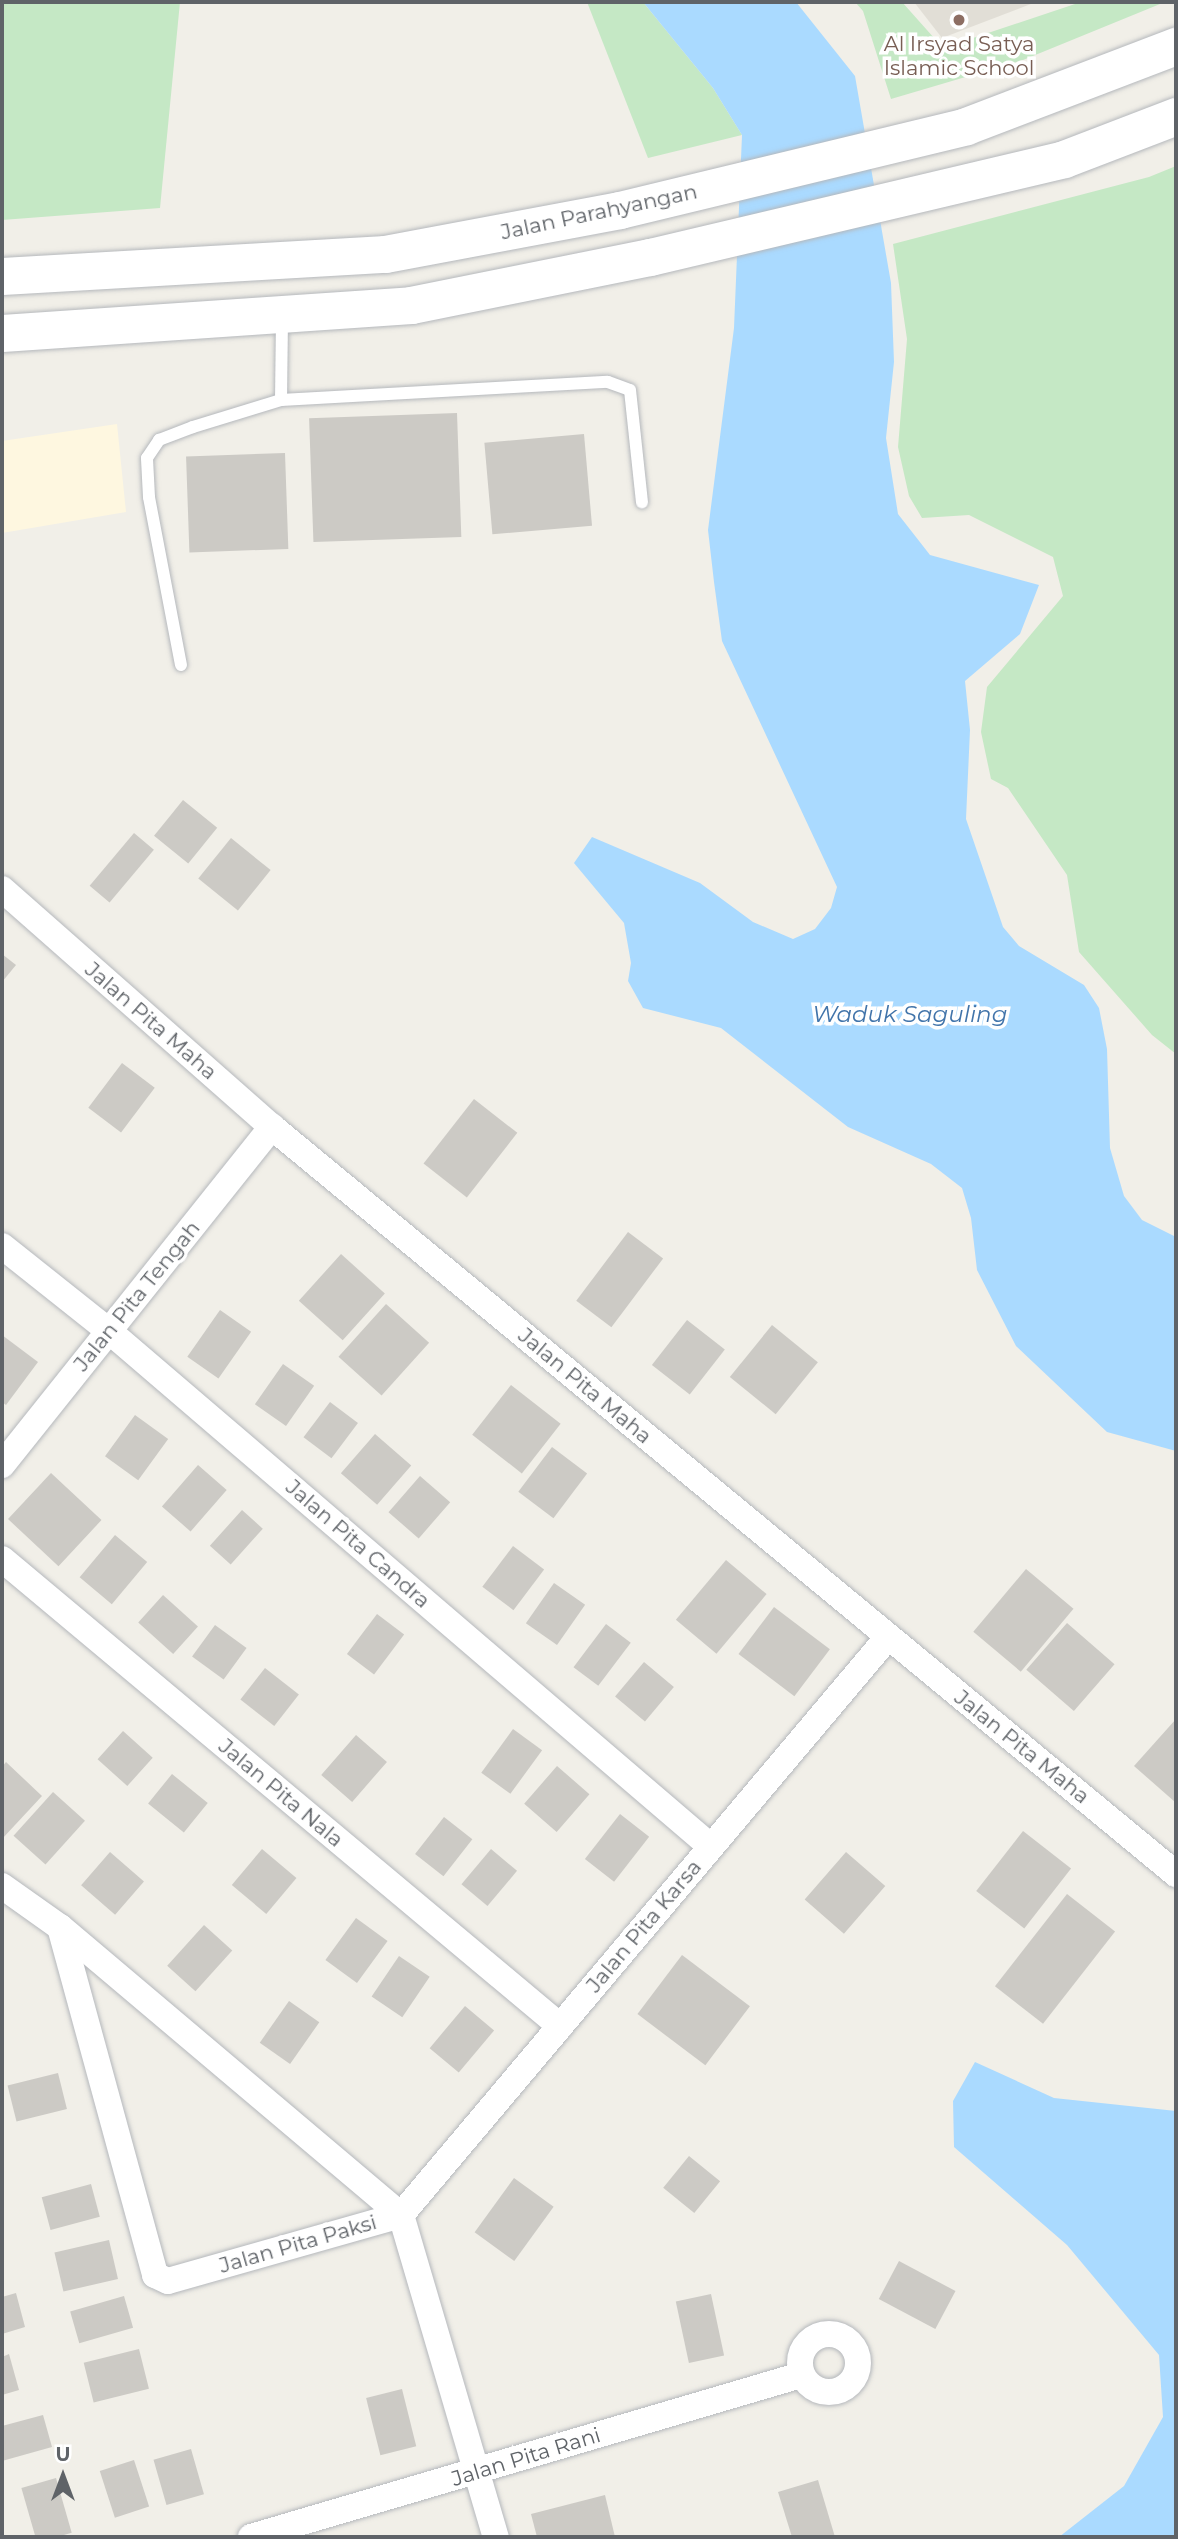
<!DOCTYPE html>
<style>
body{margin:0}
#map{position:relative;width:1178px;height:2539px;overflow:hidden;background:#f1efe8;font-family:Montserrat,sans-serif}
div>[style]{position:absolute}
.commercial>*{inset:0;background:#fef7e0}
.education>*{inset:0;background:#e1ded6}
.green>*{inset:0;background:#c5e8c5}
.water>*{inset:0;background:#aadaff}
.building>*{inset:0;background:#cccac5;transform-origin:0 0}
.roads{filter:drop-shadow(0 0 2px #b5b8bc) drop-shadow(0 0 2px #b5b8bc)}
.lane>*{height:12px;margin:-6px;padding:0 6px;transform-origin:6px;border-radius:6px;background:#fff}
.street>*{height:26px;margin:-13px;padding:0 13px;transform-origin:13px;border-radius:13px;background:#fff}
.street>.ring{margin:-13px;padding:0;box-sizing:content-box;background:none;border:26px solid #fff;border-radius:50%}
.secondary>*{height:37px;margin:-18.5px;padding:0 18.5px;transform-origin:18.5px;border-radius:18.5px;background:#fff}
.dots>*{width:19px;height:19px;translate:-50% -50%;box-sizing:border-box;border:4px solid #fff;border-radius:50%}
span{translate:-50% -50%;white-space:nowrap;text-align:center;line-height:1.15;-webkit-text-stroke:7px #fff;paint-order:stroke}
.education-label{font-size:21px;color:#785e54}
.street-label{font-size:21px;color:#5f6368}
.water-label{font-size:23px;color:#4174aa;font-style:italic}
.frame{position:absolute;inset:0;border:4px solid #5f6368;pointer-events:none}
.north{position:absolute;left:28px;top:2441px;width:70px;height:70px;-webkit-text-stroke:5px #fff;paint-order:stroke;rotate:0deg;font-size:19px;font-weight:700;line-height:28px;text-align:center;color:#5f6368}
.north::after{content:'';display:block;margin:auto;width:24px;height:32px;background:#5f6368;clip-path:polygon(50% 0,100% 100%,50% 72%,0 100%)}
</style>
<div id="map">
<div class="commercial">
<i style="clip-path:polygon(117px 424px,126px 512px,2px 533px,2px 441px)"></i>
</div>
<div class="education">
<i style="clip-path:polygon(914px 2px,1036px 2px,942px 38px)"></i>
</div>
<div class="green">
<i style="clip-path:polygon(2px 2px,180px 2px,160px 208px,2px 220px)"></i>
<i style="clip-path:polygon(587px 2px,643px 2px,713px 88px,742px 135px,648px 158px)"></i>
<i style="clip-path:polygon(855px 2px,902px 2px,943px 48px,1081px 2px,1165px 2px,1023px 60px,891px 99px,863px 11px)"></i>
<i style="clip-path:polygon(1176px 166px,1176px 1054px,1152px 1035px,1079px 952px,1067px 875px,1008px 788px,991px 779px,981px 732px,987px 687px,1063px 596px,1053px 557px,969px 515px,922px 518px,909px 496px,898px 447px,907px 339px,893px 244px,1149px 177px)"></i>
</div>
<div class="water">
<i style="clip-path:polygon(643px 2px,796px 2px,855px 76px,891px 283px,894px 362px,886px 438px,898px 514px,930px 555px,1039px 585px,1020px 634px,965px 681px,970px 730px,966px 819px,1003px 927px,1019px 946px,1084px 985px,1099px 1008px,1107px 1049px,1110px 1148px,1124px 1196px,1142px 1220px,1176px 1237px,1176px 1451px,1107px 1432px,1016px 1346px,977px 1270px,971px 1218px,962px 1188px,931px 1164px,848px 1127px,721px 1028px,643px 1008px,628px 981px,631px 963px,624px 923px,574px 863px,592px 837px,700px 883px,753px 922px,793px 939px,815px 929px,831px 908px,837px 887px,722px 641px,714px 582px,708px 530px,734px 328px,742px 135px,713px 88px)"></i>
<i style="clip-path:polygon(975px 2062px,1054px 2098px,1176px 2111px,1176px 2537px,1059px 2537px,1124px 2486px,1163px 2417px,1159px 2355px,1067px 2245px,954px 2147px,953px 2101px)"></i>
</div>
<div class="building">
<i style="left:457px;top:413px;width:124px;height:148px;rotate:88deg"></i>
<i style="left:584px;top:434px;width:92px;height:100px;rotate:85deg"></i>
<i style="left:285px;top:453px;width:96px;height:99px;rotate:88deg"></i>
<i style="left:183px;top:800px;width:44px;height:46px;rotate:39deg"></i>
<i style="left:134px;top:833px;width:26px;height:69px;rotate:40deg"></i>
<i style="left:231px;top:838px;width:51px;height:52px;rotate:39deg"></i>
<i style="clip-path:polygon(2px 954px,16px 965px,2px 982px)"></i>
<i style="left:122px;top:1063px;width:41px;height:56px;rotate:37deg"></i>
<i style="left:474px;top:1099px;width:55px;height:82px;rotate:38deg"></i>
<i style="left:628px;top:1232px;width:44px;height:86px;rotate:37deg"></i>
<i style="left:341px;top:1254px;width:59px;height:63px;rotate:42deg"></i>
<i style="left:386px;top:1304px;width:58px;height:71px;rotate:42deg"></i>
<i style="left:220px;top:1310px;width:38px;height:57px;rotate:35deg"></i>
<i style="left:687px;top:1320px;width:48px;height:57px;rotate:38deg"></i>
<i style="left:772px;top:1325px;width:59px;height:67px;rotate:39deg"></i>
<i style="clip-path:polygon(2px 1335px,38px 1362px,6px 1405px,2px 1402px)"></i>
<i style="left:283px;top:1364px;width:38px;height:49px;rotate:35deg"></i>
<i style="left:511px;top:1385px;width:63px;height:63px;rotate:38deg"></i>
<i style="left:330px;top:1402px;width:35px;height:44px;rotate:37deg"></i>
<i style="left:135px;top:1415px;width:41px;height:51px;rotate:36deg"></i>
<i style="left:375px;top:1434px;width:48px;height:52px;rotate:41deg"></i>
<i style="left:552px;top:1447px;width:44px;height:56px;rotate:37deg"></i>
<i style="left:198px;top:1465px;width:38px;height:55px;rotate:41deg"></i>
<i style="left:51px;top:1473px;width:69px;height:63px;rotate:43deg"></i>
<i style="left:420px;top:1476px;width:40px;height:48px;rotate:41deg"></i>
<i style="left:242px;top:1510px;width:28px;height:48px;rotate:42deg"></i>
<i style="left:115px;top:1535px;width:42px;height:55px;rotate:40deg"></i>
<i style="left:513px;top:1546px;width:39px;height:51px;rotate:37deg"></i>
<i style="left:726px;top:1560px;width:53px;height:78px;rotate:40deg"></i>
<i style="left:1026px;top:1569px;width:62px;height:82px;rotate:40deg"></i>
<i style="left:554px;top:1583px;width:38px;height:49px;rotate:35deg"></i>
<i style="left:163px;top:1595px;width:47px;height:37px;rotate:42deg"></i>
<i style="left:774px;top:1607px;width:70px;height:59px;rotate:37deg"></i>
<i style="left:377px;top:1614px;width:34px;height:50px;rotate:37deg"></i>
<i style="left:1067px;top:1623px;width:63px;height:62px;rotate:41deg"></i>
<i style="left:606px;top:1624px;width:31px;height:54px;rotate:37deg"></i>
<i style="left:215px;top:1625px;width:39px;height:39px;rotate:36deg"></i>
<i style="left:644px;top:1662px;width:39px;height:45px;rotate:40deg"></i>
<i style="left:265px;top:1668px;width:43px;height:40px;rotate:38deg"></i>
<i style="clip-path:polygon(1176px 1719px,1176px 1801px,1175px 1802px,1134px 1766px)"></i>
<i style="left:513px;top:1729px;width:36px;height:54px;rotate:36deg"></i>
<i style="left:123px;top:1731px;width:40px;height:38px;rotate:42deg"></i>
<i style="left:356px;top:1735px;width:41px;height:53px;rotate:41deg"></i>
<i style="clip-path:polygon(6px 1762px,42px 1796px,2px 1839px,2px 1767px)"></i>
<i style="left:557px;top:1766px;width:43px;height:50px;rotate:41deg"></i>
<i style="left:172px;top:1774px;width:46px;height:38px;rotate:39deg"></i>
<i style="left:53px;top:1792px;width:43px;height:59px;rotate:42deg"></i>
<i style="left:620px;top:1814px;width:37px;height:57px;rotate:38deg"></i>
<i style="left:444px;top:1817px;width:36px;height:47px;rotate:38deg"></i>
<i style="left:1023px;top:1831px;width:61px;height:76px;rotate:38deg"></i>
<i style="left:262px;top:1849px;width:45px;height:47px;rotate:40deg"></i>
<i style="left:491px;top:1849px;width:34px;height:46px;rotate:40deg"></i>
<i style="left:110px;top:1852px;width:45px;height:44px;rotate:41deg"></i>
<i style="left:846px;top:1852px;width:52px;height:63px;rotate:41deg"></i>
<i style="left:1067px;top:1894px;width:61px;height:117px;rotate:38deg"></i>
<i style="left:356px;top:1918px;width:39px;height:52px;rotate:36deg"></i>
<i style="left:204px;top:1925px;width:38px;height:55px;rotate:42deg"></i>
<i style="left:682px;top:1955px;width:85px;height:74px;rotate:37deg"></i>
<i style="left:399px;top:1956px;width:37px;height:49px;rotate:34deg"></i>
<i style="left:289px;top:2001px;width:37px;height:51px;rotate:35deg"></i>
<i style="left:465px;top:2006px;width:38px;height:55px;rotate:40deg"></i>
<i style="left:58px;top:2073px;width:37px;height:52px;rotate:76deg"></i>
<i style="left:689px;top:2156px;width:40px;height:41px;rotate:39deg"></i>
<i style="left:514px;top:2178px;width:49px;height:67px;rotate:36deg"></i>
<i style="left:91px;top:2184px;width:34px;height:51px;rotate:75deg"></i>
<i style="left:109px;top:2240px;width:40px;height:56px;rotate:77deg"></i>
<i style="left:899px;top:2261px;width:64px;height:43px;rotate:28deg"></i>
<i style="clip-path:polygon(16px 2293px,25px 2327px,2px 2334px,2px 2297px)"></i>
<i style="left:711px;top:2294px;width:63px;height:36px;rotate:78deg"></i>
<i style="left:124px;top:2296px;width:33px;height:56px;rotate:74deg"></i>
<i style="left:139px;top:2349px;width:41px;height:57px;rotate:76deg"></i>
<i style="clip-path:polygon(9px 2354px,19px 2390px,2px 2395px,2px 2357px)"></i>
<i style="left:402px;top:2389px;width:59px;height:37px;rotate:76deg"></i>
<i style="clip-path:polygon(43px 2415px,52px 2447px,2px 2461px,2px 2426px)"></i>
<i style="left:191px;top:2449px;width:47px;height:39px;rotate:74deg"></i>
<i style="left:134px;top:2460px;width:49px;height:36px;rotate:72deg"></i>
<i style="left:56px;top:2478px;width:57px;height:36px;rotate:74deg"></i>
<i style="clip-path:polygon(818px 2480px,835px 2537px,792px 2537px,778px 2492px)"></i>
<i style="clip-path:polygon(605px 2495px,615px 2537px,537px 2537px,531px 2514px)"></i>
</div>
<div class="roads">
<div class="lane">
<i style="left:281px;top:400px;width:84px;rotate:-89.3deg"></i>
<i style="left:181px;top:665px;width:171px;rotate:-100.8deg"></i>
<i style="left:149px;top:497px;width:39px;rotate:-93deg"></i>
<i style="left:147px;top:458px;width:22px;rotate:-56deg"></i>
<i style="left:159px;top:440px;width:36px;rotate:-21deg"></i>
<i style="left:193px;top:427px;width:92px;rotate:-17.1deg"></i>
<i style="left:281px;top:400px;width:327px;rotate:-3.2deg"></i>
<i style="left:608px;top:382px;width:23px;rotate:20deg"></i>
<i style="left:630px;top:390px;width:113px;rotate:83.9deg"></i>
</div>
<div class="street">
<i style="left:2px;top:889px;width:360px;rotate:41.4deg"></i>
<i style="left:272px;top:1127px;width:1173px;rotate:39.57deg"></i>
<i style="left:2px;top:1246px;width:137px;rotate:38.5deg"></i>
<i style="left:109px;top:1331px;width:791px;rotate:40.59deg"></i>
<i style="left:2px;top:1465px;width:433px;rotate:-51.4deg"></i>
<i style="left:2px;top:1559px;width:728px;rotate:39.93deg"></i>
<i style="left:2px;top:1886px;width:71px;rotate:35.3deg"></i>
<i style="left:60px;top:1927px;width:446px;rotate:40.2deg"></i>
<i style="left:60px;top:1927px;width:361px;rotate:74.7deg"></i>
<i style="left:155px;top:2275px;width:14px;rotate:25deg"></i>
<i style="left:168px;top:2281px;width:242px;rotate:-15.8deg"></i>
<i style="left:401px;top:2215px;width:756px;rotate:-49.88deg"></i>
<i style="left:401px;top:2215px;width:336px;rotate:73.6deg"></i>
<i class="ring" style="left:800px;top:2334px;width:32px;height:32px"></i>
<i style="left:251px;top:2537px;width:573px;rotate:-16.41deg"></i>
</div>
<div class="secondary">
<i style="left:2px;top:276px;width:384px;rotate:-3.3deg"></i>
<i style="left:385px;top:254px;width:239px;rotate:-10.6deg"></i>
<i style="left:620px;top:210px;width:356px;rotate:-13.6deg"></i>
<i style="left:966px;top:126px;width:225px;rotate:-20.9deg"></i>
<i style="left:2px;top:333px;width:410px;rotate:-3.9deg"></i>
<i style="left:411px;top:305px;width:244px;rotate:-11.4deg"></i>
<i style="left:650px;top:257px;width:425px;rotate:-13.3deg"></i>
<i style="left:1064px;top:159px;width:120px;rotate:-21deg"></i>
</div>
</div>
<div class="dots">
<i style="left:959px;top:20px;background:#8d6e63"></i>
</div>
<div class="education-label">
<span style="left:959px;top:56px">Al Irsyad Satya<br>Islamic School</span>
</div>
<div class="street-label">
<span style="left:599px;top:212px;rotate:-12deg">Jalan Parahyangan</span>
<span style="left:151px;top:1021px;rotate:41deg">Jalan Pita Maha</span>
<span style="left:137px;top:1296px;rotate:-51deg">Jalan Pita Tengah</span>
<span style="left:585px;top:1386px;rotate:40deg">Jalan Pita Maha</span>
<span style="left:358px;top:1544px;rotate:41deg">Jalan Pita Candra</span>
<span style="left:1022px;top:1747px;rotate:39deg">Jalan Pita Maha</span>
<span style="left:281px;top:1793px;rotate:40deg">Jalan Pita Nala</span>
<span style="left:644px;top:1926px;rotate:-50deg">Jalan Pita Karsa</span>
<span style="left:298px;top:2244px;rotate:-16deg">Jalan Pita Paksi</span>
<span style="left:526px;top:2457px;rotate:-17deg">Jalan Pita Rani</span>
</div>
<div class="water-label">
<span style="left:910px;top:1014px">Waduk Saguling</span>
</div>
<div class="frame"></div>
<div class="north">U</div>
</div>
